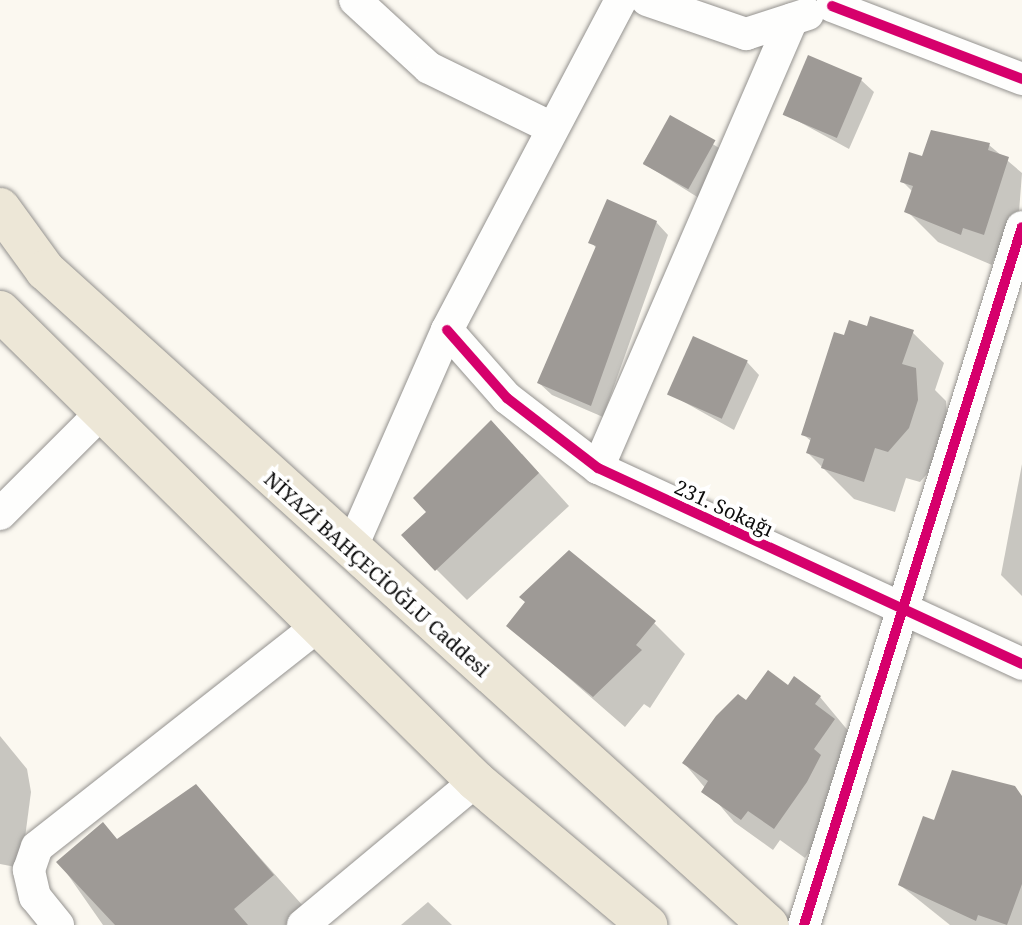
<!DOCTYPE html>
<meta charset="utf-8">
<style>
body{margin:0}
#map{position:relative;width:1022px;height:925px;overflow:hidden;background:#fbf8f0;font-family:"Noto Serif",serif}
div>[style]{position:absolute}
.shadow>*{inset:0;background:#0003;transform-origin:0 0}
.building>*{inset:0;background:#9e9a96;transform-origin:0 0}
.roads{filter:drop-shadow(0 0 2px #94928f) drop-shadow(0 0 2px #94928f)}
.minor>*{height:32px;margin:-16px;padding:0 16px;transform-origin:16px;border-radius:16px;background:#fefefd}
.major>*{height:40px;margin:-20px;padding:0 20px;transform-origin:20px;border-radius:20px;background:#ede7d7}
.cycleway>*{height:10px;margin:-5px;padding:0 5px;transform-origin:5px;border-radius:5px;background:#d6006c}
span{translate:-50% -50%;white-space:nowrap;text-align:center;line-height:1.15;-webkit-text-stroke:8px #fff;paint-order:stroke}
.street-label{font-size:20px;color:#0c0c0c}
</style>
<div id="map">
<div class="shadow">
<i style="clip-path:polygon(861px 80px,874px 92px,849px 149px,785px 114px)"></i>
<i style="left:671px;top:118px;width:67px;height:53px;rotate:32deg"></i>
<i style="clip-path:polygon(989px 145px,1022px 173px,1015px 264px,994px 258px,992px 265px,938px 242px,907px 211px,913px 192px,902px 181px,924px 158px)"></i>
<i style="clip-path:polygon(656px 222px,668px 235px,603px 417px,552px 395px,539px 383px,597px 249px,591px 242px)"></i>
<i style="clip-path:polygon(868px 328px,912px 332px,944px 363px,935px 390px,946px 401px,948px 432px,940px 459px,920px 482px,906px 478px,895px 512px,854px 499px,808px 453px,812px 442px,804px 435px,846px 338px)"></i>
<i style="clip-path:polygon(747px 362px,759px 375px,734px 430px,668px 393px)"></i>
<i style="clip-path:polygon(522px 454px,569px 506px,467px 600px,436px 569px)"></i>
<i style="clip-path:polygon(1022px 464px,1022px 596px,1001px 575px)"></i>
<i style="clip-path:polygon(654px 623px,685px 654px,650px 708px,644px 704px,625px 727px,508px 625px)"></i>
<i style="clip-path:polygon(789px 687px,820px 697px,865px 751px,851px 787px,805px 858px,780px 840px,773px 850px,734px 822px,684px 763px,746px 703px)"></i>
<i style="clip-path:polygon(0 736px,27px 769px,31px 792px,21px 868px,0 864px)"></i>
<i style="clip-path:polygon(196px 786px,304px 907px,286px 925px,103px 925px,59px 862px,118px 840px)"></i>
<i style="clip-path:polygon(1022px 796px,1022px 925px,950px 925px,900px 885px,935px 823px)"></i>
<i style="clip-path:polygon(428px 902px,452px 925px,401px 925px)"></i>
</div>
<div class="building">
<i style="left:808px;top:55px;width:59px;height:65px;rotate:23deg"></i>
<i style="left:670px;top:115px;width:52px;height:56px;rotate:29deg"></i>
<i style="clip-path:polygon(931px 130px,990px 143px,988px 150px,1009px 157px,984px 235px,963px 228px,961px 235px,904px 212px,913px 186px,900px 182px,909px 152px,922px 156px)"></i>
<i style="clip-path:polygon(607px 199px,657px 221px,591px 406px,537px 383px,596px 246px,588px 243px)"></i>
<i style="clip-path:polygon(870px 316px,914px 330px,902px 364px,916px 368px,918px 400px,909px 428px,888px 452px,875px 448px,864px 482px,821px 468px,824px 459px,806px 453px,811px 438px,801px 435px,834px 332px,844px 335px,849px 320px,867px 326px)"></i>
<i style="left:693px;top:336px;width:60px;height:64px;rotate:24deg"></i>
<i style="clip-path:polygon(491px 420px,539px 473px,435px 571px,401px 535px,426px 512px,413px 498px)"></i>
<i style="clip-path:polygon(569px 550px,656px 621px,636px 645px,642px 650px,593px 697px,506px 626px,525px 602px,519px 597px)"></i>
<i style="clip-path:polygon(768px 670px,788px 685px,794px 676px,821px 696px,815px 704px,835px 719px,814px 749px,821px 755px,807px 782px,774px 829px,748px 811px,741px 820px,701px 792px,708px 781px,682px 763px,716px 716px,738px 694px,746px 700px)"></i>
<i style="clip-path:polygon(952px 770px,1015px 786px,1022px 796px,1022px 884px,1007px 925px,978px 915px,976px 921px,898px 885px,923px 816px,934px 820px)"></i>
<i style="clip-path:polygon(196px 784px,274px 875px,234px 909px,248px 925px,115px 925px,56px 862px,103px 822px,117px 839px)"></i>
</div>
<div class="roads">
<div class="minor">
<i style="left:355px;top:0;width:100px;rotate:42.6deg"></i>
<i style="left:429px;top:68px;width:135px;rotate:26deg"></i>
<i style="left:647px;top:0;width:105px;rotate:19deg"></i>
<i style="left:746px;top:34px;width:65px;rotate:-17.9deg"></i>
<i style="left:832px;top:6px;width:204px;rotate:21deg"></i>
<i style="left:447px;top:330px;width:91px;rotate:48.6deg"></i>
<i style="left:507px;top:398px;width:115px;rotate:37.6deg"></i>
<i style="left:598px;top:468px;width:467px;rotate:24.8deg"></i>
<i style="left:598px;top:468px;width:489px;rotate:-66.6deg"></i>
<i style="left:0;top:514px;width:143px;rotate:-45deg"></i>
<i style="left:350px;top:551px;width:241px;rotate:-66.3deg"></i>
<i style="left:447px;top:330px;width:373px;rotate:-62.2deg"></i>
<i style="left:58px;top:925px;width:36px;rotate:-129deg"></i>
<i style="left:35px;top:897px;width:28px;rotate:-103deg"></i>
<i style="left:29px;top:870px;width:24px;rotate:-71deg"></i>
<i style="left:37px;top:847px;width:356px;rotate:-38.2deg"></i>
<i style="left:303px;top:925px;width:225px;rotate:-39.8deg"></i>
<i style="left:804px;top:925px;width:731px;rotate:-72.66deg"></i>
</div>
<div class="major">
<i style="left:0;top:208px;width:77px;rotate:54deg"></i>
<i style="left:45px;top:270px;width:976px;rotate:42.17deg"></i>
<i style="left:0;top:311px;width:669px;rotate:44.64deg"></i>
<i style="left:476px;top:781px;width:224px;rotate:40.1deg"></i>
</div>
</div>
<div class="cycleway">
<i style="left:832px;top:6px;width:204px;rotate:21deg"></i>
<i style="left:447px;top:330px;width:91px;rotate:48.6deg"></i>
<i style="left:507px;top:398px;width:115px;rotate:37.6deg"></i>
<i style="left:598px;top:468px;width:467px;rotate:24.8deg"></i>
<i style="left:804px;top:925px;width:731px;rotate:-72.66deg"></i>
</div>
<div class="street-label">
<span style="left:724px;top:508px;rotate:25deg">231. Sokağı</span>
<span style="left:377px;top:574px;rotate:42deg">NİYAZİ BAHÇECİOĞLU Caddesi</span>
</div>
</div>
